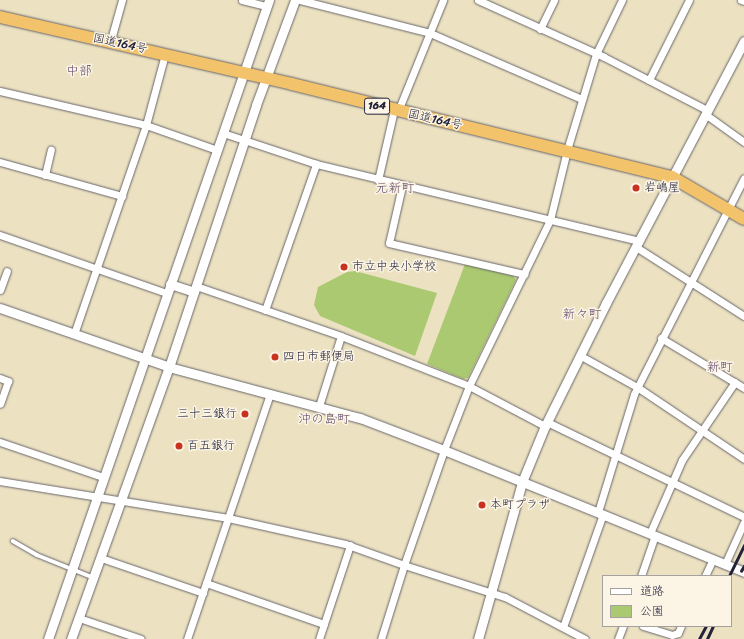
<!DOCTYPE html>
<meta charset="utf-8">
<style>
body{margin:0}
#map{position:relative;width:744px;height:639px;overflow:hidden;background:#ece2c2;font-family:Sriracha,"Klee One",sans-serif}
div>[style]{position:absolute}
.green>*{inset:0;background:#aac970}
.roads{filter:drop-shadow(0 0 1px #69656a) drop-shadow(0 0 1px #69656a)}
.service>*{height:3.5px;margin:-1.75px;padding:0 1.75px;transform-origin:1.75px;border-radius:1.75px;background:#fff}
.minor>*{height:7px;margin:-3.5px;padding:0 3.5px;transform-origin:3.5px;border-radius:3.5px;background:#fff}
.tertiary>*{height:9px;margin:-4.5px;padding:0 4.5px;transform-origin:4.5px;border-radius:4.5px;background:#fff}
.trunk>*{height:12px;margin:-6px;padding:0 6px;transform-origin:6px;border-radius:6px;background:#f2c36a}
.rail>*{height:2.5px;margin:-1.25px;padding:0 1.25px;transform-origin:1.25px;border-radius:1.25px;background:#22223b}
.dots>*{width:11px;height:11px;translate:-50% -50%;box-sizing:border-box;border:2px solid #fcf5e5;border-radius:50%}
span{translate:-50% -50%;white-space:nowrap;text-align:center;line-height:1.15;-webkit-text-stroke:3px #fcf5e5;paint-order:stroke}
.shield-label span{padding:1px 3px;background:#fcf5e5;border:1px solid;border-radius:3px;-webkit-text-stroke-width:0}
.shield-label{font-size:11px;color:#22223b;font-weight:700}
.street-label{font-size:12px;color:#22223b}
.poi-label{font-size:12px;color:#22223b}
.left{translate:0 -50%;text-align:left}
.right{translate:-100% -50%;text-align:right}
.neighbourhood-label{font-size:13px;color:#644b6c}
.legend{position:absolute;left:602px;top:575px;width:130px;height:52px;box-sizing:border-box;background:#fcf5e5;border:1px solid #a5a1a1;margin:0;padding:5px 7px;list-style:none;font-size:12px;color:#22223b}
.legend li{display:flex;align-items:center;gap:8px;height:20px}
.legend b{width:20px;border:1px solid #a5a1a1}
</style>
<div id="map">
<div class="green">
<i style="clip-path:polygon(465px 264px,513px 275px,516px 280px,468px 378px,463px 379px,427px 364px)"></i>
<i style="clip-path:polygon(355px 271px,437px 293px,415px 356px,320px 316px,314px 305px,318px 287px,347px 272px)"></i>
</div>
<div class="roads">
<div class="service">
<i style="left:13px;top:541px;width:28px;rotate:30deg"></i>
<i style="left:37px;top:555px;width:59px;rotate:21.8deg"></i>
</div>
<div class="minor">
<i style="left:242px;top:0;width:25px;rotate:14deg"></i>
<i style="left:300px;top:0;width:134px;rotate:14.2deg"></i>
<i style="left:430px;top:33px;width:166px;rotate:23.5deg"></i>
<i style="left:478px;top:0;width:138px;rotate:24.3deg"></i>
<i style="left:604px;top:57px;width:116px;rotate:27.2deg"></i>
<i style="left:741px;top:0;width:3px;rotate:18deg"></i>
<i style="left:540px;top:29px;width:32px;rotate:-64deg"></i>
<i style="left:110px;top:43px;width:45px;rotate:-74.4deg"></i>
<i style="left:649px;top:80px;width:89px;rotate:-63.4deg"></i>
<i style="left:0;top:91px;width:150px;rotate:13.1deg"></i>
<i style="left:146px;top:125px;width:75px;rotate:19.4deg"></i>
<i style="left:398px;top:111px;width:120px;rotate:-67.9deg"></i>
<i style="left:705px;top:114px;width:48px;rotate:35.7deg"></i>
<i style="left:223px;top:133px;width:98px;rotate:18.4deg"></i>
<i style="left:316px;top:164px;width:332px;rotate:13.4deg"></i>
<i style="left:0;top:162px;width:127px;rotate:15.6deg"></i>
<i style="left:45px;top:175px;width:26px;rotate:-77deg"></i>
<i style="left:378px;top:180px;width:72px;rotate:-77.1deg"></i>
<i style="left:402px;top:186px;width:58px;rotate:102.8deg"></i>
<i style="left:389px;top:243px;width:139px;rotate:12.9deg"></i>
<i style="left:0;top:235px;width:177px;rotate:19.2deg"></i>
<i style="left:636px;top:247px;width:128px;rotate:32.6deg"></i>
<i style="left:196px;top:286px;width:153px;rotate:19deg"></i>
<i style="left:341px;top:336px;width:137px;rotate:21.3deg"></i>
<i style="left:469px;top:386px;width:86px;rotate:27.8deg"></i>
<i style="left:0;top:290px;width:20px;rotate:-70deg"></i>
<i style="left:265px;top:310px;width:155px;rotate:-70.7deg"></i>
<i style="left:74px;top:334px;width:221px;rotate:-71deg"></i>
<i style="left:146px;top:125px;width:73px;rotate:-75deg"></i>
<i style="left:661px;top:338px;width:97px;rotate:31.1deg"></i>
<i style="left:581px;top:356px;width:64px;rotate:29deg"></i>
<i style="left:637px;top:387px;width:129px;rotate:33.9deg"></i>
<i style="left:0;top:378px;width:9px;rotate:21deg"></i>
<i style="left:8px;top:381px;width:24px;rotate:109deg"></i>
<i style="left:319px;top:406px;width:73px;rotate:-72.6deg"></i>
<i style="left:547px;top:422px;width:219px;rotate:25.7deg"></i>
<i style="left:0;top:442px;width:109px;rotate:18.8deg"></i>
<i style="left:0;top:481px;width:231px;rotate:9.2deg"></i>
<i style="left:228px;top:518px;width:120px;rotate:12.5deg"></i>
<i style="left:345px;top:544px;width:63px;rotate:19.6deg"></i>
<i style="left:404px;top:565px;width:106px;rotate:17.6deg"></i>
<i style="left:505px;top:597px;width:90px;rotate:27.7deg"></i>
<i style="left:598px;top:512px;width:123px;rotate:-73deg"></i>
<i style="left:634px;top:394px;width:242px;rotate:-63deg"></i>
<i style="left:650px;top:533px;width:80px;rotate:-66.3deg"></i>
<i style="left:682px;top:460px;width:94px;rotate:-55.8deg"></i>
<i style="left:101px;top:558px;width:108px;rotate:18.9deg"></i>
<i style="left:725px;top:564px;width:46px;rotate:-65.7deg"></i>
<i style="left:641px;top:576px;width:43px;rotate:-71.1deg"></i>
<i style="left:705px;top:576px;width:19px;rotate:-65deg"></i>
<i style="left:206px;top:583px;width:125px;rotate:19.2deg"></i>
<i style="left:79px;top:618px;width:65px;rotate:18.7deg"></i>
<i style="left:643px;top:626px;width:30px;rotate:17deg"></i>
<i style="left:672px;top:635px;width:6px;rotate:-18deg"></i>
<i style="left:678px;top:633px;width:8px;rotate:-67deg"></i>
<i style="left:563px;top:627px;width:120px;rotate:-70.5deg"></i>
<i style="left:187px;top:639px;width:259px;rotate:-71.3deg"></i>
<i style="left:319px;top:639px;width:99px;rotate:-71.7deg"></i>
<i style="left:381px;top:639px;width:77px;rotate:-72.7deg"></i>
<i style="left:404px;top:565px;width:122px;rotate:-70.8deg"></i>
<i style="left:444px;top:450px;width:69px;rotate:-68.7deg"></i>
<i style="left:469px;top:386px;width:185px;rotate:-64deg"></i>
<i style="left:550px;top:220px;width:72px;rotate:-76.3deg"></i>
<i style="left:567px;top:150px;width:100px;rotate:-73.2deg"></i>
<i style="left:596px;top:54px;width:60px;rotate:-64.3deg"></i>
<i style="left:618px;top:639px;width:14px;rotate:-69deg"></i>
</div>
<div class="tertiary">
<i style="left:170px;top:284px;width:25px;rotate:18deg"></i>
<i style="left:0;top:308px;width:179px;rotate:19.2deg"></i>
<i style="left:169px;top:367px;width:198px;rotate:15deg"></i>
<i style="left:360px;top:418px;width:90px;rotate:20.9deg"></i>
<i style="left:444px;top:450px;width:324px;rotate:22.1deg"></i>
<i style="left:48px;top:639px;width:676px;rotate:-70.92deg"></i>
<i style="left:71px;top:639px;width:289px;rotate:-70.2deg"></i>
<i style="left:169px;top:367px;width:276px;rotate:-71.6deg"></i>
<i style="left:256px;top:105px;width:112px;rotate:-69.6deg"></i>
<i style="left:478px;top:639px;width:163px;rotate:-74.3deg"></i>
<i style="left:522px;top:482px;width:61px;rotate:-67.7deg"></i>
<i style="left:545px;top:426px;width:137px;rotate:-63.6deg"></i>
<i style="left:606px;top:303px;width:296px;rotate:-62.2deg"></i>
</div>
<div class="trunk">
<i style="left:0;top:17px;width:300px;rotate:12.9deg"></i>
<i style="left:292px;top:84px;width:391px;rotate:13.8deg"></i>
<i style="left:672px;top:177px;width:83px;rotate:30.3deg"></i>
</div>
</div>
<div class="rail">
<i style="left:741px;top:571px;width:6px;rotate:-59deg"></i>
<i style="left:729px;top:576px;width:34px;rotate:-64deg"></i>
<i style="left:699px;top:639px;width:15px;rotate:-62deg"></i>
<i style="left:707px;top:639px;width:14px;rotate:-65deg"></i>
</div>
<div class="dots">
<i style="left:636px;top:188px;background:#c8321e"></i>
<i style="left:344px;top:267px;background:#c8321e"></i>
<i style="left:275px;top:357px;background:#c8321e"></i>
<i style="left:245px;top:414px;background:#c8321e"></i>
<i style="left:179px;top:446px;background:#c8321e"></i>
<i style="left:482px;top:505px;background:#c8321e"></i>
</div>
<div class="shield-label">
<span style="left:377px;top:106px">164</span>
</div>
<div class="street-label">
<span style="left:120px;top:44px;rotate:12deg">国道164号</span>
<span style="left:435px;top:120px;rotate:13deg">国道164号</span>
</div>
<div class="poi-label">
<span class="left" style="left:644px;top:188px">岩嶋屋</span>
<span class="left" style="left:352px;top:267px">市立中央小学校</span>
<span class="left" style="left:283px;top:357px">四日市郵便局</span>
<span class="right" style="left:237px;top:414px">三十三銀行</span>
<span class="left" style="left:187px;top:446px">百五銀行</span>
<span class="left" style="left:490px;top:505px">本町プラザ</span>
</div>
<div class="neighbourhood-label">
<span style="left:79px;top:71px">中部</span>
<span style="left:395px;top:188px">元新町</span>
<span style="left:582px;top:314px">新々町</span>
<span style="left:720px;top:367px">新町</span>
<span style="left:324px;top:419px">沖の島町</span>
</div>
<ul class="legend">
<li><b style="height:5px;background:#fff"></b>道路</li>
<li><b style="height:11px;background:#aac970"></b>公園</li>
</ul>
</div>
